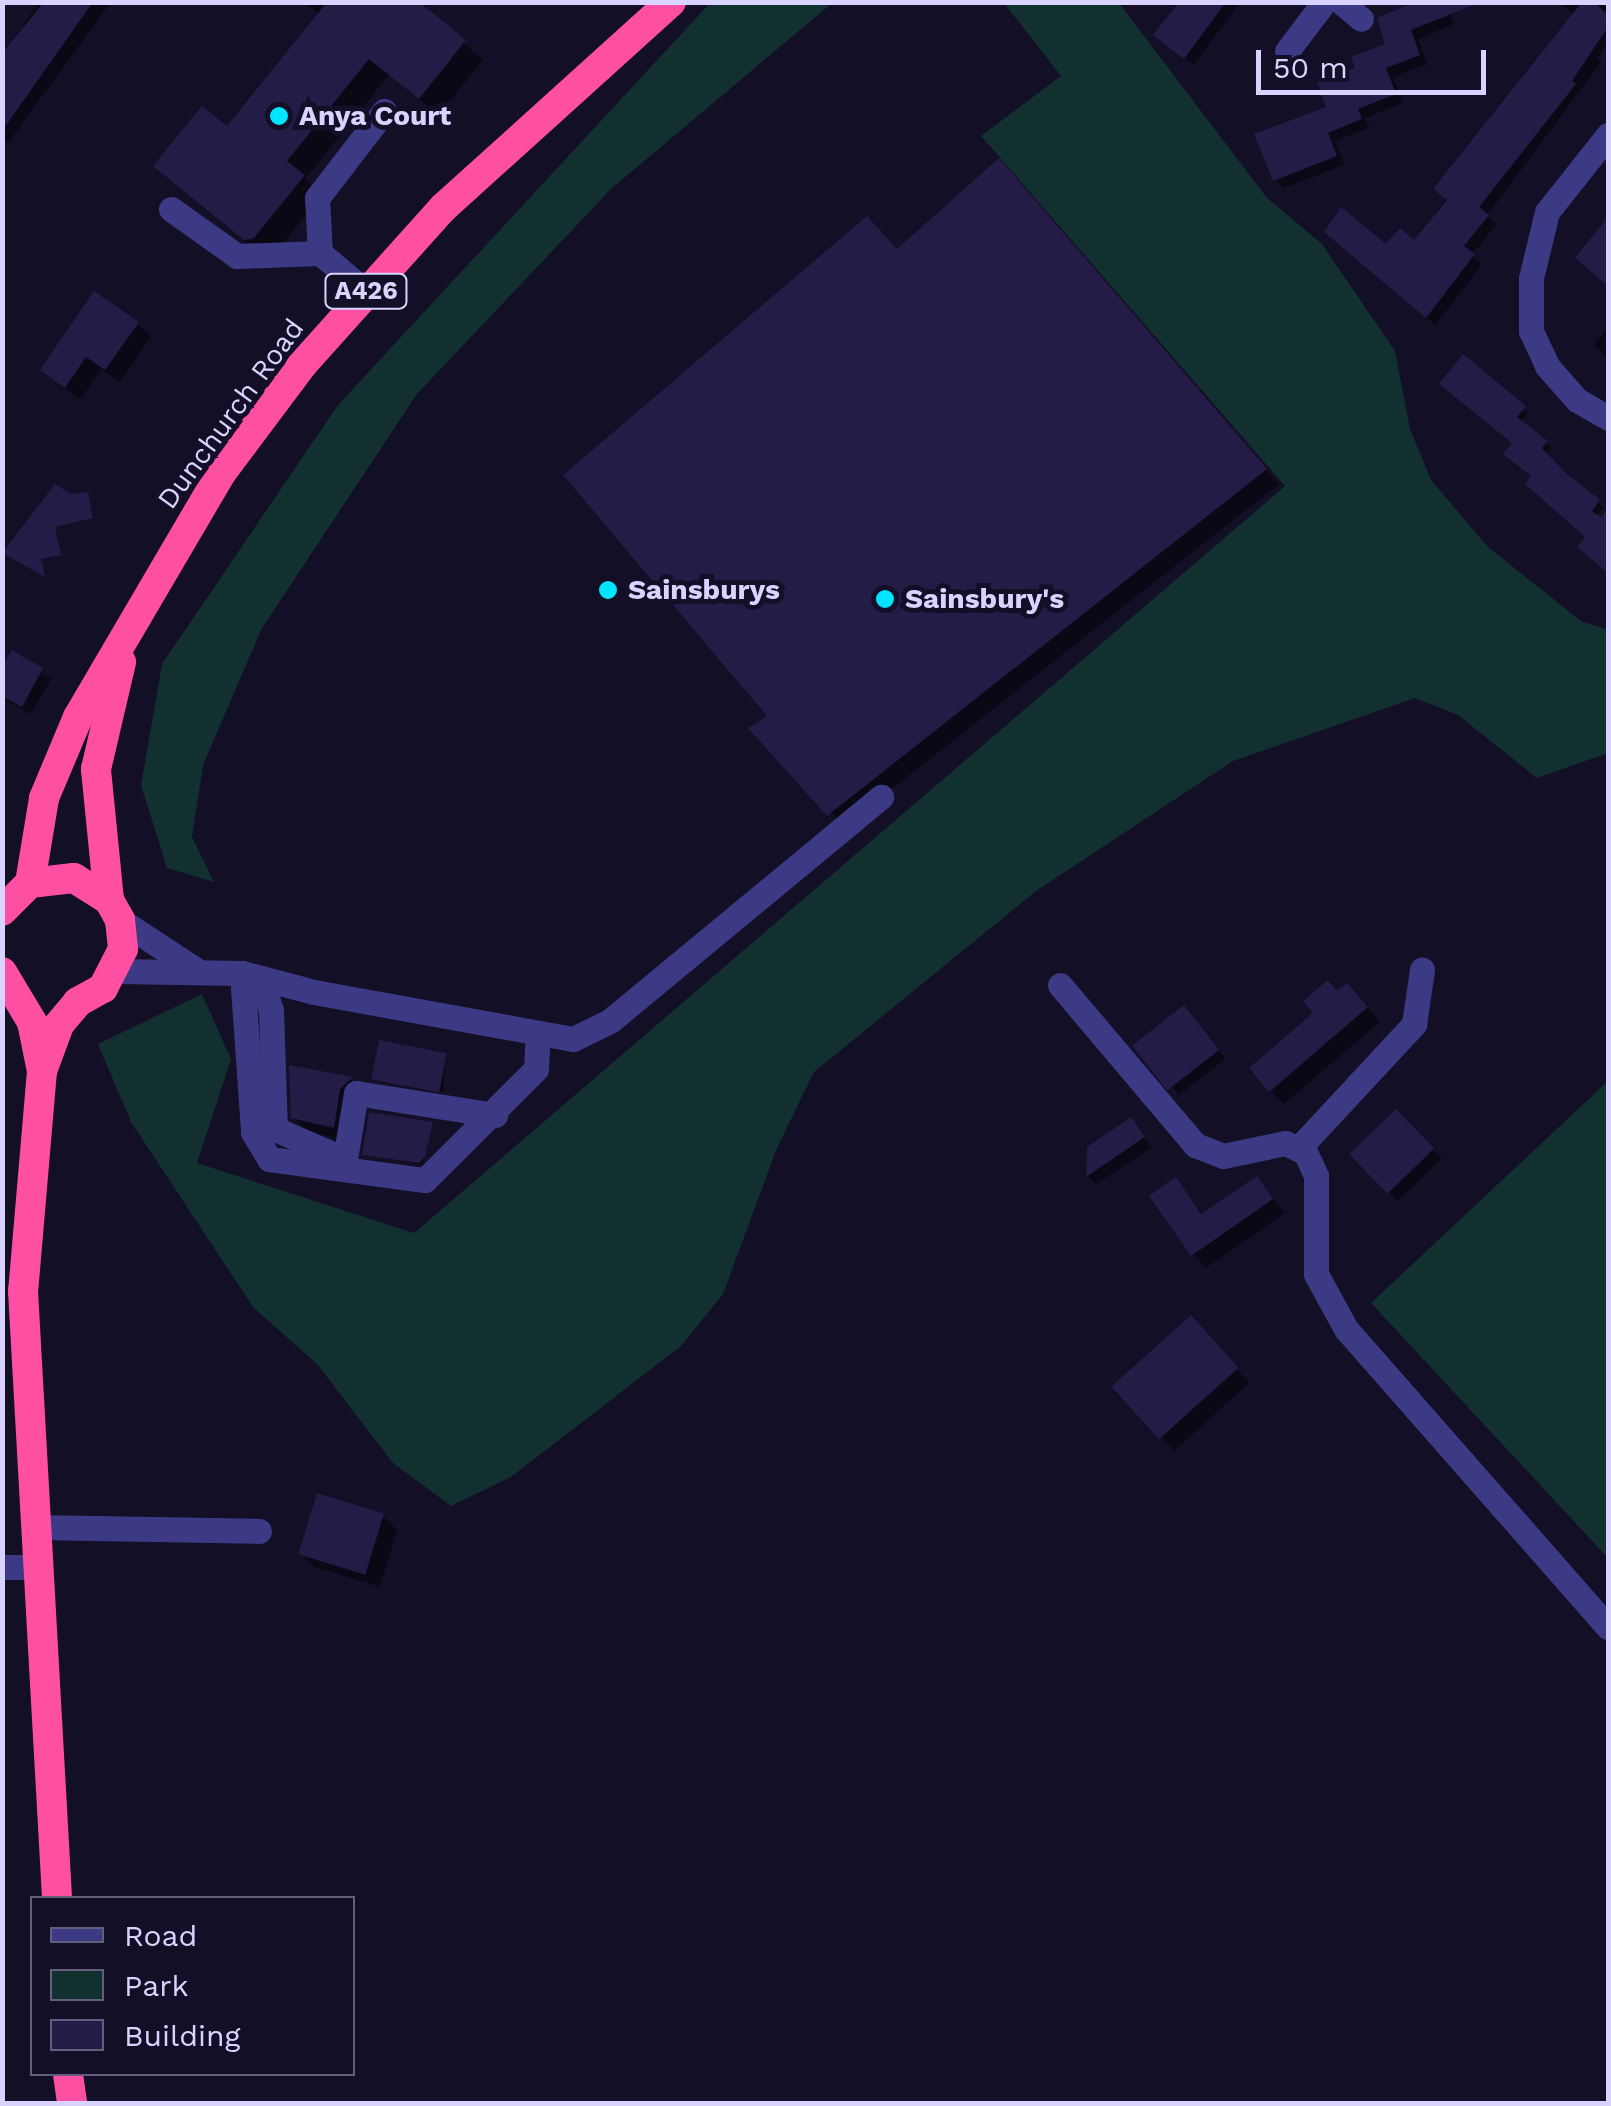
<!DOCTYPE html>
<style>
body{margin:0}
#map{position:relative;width:1611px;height:2106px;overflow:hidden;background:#130f26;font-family:"Work Sans",sans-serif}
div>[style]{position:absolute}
.green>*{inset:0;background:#12302f}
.shadow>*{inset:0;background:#0007;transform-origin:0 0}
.building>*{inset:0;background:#241b47;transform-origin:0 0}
.minor>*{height:25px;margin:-12.5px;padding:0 12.5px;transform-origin:12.5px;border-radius:12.5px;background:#3d3a85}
.highway>*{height:30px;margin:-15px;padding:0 15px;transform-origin:15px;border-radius:15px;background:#ff4fa3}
.dots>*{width:28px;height:28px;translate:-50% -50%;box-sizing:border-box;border:5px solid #130f26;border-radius:50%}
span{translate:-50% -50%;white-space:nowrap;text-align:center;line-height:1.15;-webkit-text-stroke:10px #130f26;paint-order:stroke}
.shield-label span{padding:2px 8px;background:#130f26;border:2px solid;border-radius:8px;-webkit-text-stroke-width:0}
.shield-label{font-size:25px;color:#d9d4ff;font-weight:700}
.poi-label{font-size:28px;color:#d9d4ff;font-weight:700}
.left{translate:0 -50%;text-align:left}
.street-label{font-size:28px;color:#d9d4ff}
.frame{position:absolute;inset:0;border:5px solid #d9d4ff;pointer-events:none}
.legend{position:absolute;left:30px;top:1896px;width:325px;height:180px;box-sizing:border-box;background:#130f26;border:2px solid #625e7d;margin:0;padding:12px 18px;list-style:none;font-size:30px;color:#d9d4ff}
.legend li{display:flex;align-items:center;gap:20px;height:50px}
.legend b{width:50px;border:2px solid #625e7d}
.scale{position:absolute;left:1256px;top:50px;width:230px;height:45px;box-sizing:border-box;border:5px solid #d9d4ff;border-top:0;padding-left:12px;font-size:30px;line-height:35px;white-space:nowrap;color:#d9d4ff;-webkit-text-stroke:8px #130f26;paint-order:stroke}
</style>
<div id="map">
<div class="green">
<i style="clip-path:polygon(710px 3px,832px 3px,612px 188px,417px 394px,262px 628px,203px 765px,192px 837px,214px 882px,167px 868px,141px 785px,162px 664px,338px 405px)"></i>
<i style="clip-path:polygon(1004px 3px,1119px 3px,1267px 198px,1322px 244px,1395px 351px,1410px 429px,1431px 480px,1488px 547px,1581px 621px,1608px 630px,1608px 753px,1537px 778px,1458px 715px,1415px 698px,1233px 761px,1036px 891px,814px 1072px,777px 1148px,723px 1294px,681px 1346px,511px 1477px,451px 1506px,393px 1463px,317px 1364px,253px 1307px,131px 1122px,98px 1044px,202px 994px,231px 1059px,197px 1163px,414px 1233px,1285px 486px,981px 136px,1061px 76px)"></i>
<i style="clip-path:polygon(1608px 1081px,1608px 1558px,1371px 1303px)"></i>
</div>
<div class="shadow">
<i style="clip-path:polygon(39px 2px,111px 2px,8px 143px,2px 138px,2px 57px)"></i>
<i style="clip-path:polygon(304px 2px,415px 2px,483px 60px,439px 115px,389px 75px,305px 179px,322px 195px,272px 257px,264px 257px,156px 166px,228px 129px,320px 15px)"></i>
<i style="clip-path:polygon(1180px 2px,1240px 2px,1194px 65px,1165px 44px)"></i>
<i style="clip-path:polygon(1414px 2px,1446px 2px,1454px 24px,1418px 39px,1427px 64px,1393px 77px,1403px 103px,1365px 118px,1369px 128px,1335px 141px,1344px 165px,1284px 188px,1275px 180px,1358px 69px,1388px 45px)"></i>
<i style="clip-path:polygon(1608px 2px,1608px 45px,1597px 58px,1601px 62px,1487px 216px,1496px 225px,1472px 255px,1482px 265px,1435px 325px,1336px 241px,1387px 248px,1414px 244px,1574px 16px,1563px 5px)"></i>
<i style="clip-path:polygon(1012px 174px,1279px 484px,842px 828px,771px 717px,898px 252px)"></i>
<i style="clip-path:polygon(137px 323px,151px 337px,120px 382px,101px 369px,80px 400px,43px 370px)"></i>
<i style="clip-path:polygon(1608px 326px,1608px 359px,1594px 345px)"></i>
<i style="clip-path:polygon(1447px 388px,1529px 412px,1521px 422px,1551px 447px,1545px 455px,1603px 507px,1596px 517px,1608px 527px,1608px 572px,1580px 547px,1588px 537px,1534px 476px,1515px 443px)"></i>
<i style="clip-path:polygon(12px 654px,51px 679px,31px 714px,2px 698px,2px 671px)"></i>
<i style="clip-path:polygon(1338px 994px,1361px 1000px,1380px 1022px,1284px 1104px,1271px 1090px)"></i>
<i style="clip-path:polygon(1193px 1017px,1225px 1059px,1179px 1095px,1136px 1046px)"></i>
<i style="clip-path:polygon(446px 1055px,443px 1092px,375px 1078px)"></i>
<i style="clip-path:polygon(296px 1069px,352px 1080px,365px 1092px,347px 1141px,307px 1131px,293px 1117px)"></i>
<i style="left:1396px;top:1112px;width:65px;height:61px;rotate:46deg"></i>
<i style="clip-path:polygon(1131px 1121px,1152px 1147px,1096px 1184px,1088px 1176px,1090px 1148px)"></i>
<i style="clip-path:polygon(431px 1124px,423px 1165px,365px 1154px)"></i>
<i style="clip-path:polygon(1256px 1179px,1285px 1213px,1206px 1268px,1193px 1254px,1175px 1181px,1204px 1216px)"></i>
<i style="clip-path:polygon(1204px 1332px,1249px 1383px,1174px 1451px,1115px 1386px)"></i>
<i style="clip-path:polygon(383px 1516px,397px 1530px,380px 1587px,315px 1567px,301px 1554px)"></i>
</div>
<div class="building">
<i style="clip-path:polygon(44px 2px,93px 2px,2px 131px,2px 53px)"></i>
<i style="clip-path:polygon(327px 2px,419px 2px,466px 40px,419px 99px,369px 59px,287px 161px,305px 175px,253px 239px,244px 240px,153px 166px,202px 106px,227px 126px)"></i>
<i style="clip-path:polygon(1179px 2px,1226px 2px,1184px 59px,1153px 35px)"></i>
<i style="clip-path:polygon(1415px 2px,1476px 4px,1411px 30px,1420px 55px,1386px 68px,1396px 94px,1358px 109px,1362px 119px,1328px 133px,1337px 156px,1273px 181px,1254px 134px,1326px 107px,1317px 82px,1355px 68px,1351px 57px,1385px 44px,1377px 18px)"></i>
<i style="clip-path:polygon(1582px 2px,1594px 2px,1608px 15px,1608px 27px,1572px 81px,1576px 84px,1479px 207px,1489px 215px,1464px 246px,1475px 254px,1426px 318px,1324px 232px,1341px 207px,1386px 244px,1400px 228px,1414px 240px,1447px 200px,1433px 189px)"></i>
<i style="clip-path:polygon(999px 158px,1267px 469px,827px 816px,748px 728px,767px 716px,563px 475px,867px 216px,897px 249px)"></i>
<i style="clip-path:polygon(1608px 217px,1608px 286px,1575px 258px)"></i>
<i style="clip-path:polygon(94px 291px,139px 322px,105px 370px,86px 357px,65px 388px,40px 370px)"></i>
<i style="clip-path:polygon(1463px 354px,1526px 406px,1517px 417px,1548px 441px,1542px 448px,1567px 474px,1600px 500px,1592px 511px,1601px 517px,1608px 508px,1608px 573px,1577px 547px,1585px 537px,1525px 484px,1531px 476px,1503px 454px,1512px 443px,1439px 384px)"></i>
<i style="clip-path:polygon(55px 484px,71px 494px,88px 492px,93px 518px,55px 527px,61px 555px,41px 559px,45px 577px,2px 553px)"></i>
<i style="clip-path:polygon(12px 650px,43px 668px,22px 707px,2px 696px,2px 666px)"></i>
<i style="clip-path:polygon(1328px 980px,1337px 991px,1347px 983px,1368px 1007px,1269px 1092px,1249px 1068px,1313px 1013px,1303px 1001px)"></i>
<i style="left:1184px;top:1005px;width:57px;height:66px;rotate:52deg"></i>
<i style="left:379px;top:1040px;width:69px;height:40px;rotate:11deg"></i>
<i style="clip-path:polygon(289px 1065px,353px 1077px,340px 1089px,334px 1128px,291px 1118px)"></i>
<i style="left:1396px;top:1109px;width:55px;height:65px;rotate:46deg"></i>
<i style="clip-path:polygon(369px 1112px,433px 1122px,425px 1157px,419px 1163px,362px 1155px)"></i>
<i style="clip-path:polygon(1131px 1117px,1145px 1137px,1086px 1177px,1087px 1147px)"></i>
<i style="clip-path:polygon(1257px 1176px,1273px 1199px,1191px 1256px,1149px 1196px,1176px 1177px,1201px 1214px)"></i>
<i style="left:1191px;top:1315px;width:71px;height:107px;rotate:48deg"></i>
<i style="left:317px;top:1493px;width:70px;height:64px;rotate:17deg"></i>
</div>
<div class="minor">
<i style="left:1341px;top:2px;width:26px;rotate:40deg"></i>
<i style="left:1287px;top:51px;width:61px;rotate:-52.9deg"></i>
<i style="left:1608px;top:135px;width:98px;rotate:128.4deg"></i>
<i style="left:1547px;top:212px;width:68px;rotate:103.6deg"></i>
<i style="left:1531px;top:278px;width:53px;rotate:90deg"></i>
<i style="left:1531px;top:331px;width:38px;rotate:65deg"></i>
<i style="left:1547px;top:366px;width:45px;rotate:48.6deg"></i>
<i style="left:1577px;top:400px;width:36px;rotate:30deg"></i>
<i style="left:171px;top:209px;width:81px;rotate:35.5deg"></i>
<i style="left:237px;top:256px;width:83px;rotate:-2.1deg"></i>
<i style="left:366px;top:292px;width:60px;rotate:-139.7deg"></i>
<i style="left:320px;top:253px;width:55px;rotate:-93.1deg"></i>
<i style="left:317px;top:198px;width:110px;rotate:-52.4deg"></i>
<i style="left:120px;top:920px;width:91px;rotate:33.3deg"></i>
<i style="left:116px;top:971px;width:126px;rotate:0.9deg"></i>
<i style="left:242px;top:973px;width:74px;rotate:14.8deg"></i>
<i style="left:314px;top:992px;width:263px;rotate:10.3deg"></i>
<i style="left:573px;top:1039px;width:41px;rotate:-25.9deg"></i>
<i style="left:610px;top:1021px;width:352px;rotate:-39.6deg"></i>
<i style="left:242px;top:973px;width:159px;rotate:86deg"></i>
<i style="left:253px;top:1132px;width:31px;rotate:59deg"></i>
<i style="left:269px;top:1159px;width:157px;rotate:7.7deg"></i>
<i style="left:425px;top:1180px;width:157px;rotate:-45deg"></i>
<i style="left:536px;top:1069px;width:33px;rotate:-87deg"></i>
<i style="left:261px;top:978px;width:34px;rotate:73deg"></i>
<i style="left:271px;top:1010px;width:119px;rotate:88.1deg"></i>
<i style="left:275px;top:1129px;width:75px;rotate:23.5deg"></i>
<i style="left:1060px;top:985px;width:209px;rotate:49.8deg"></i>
<i style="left:1195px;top:1145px;width:30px;rotate:21deg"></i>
<i style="left:1223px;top:1156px;width:63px;rotate:-11.8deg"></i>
<i style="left:1285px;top:1143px;width:22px;rotate:24deg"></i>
<i style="left:1305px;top:1152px;width:26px;rotate:65deg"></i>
<i style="left:1316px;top:1176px;width:98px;rotate:90deg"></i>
<i style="left:1316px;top:1274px;width:63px;rotate:61.4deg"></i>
<i style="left:1346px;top:1329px;width:397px;rotate:48.7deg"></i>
<i style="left:1298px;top:1149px;width:171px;rotate:-47.1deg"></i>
<i style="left:1414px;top:1024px;width:55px;rotate:-81.6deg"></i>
<i style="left:345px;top:1159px;width:67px;rotate:-80.5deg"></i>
<i style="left:356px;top:1093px;width:141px;rotate:9deg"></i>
<i style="left:35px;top:1527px;width:224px;rotate:1deg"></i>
<i style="left:2px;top:1567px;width:35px"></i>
</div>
<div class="highway">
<i style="left:30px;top:883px;width:86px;rotate:-80.6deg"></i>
<i style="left:44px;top:798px;width:88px;rotate:-67.2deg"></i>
<i style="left:78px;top:717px;width:284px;rotate:-59.6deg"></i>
<i style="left:222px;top:472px;width:134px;rotate:-53.2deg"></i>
<i style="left:302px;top:365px;width:212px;rotate:-48.1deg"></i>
<i style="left:444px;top:207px;width:306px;rotate:-42.1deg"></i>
<i style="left:109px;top:900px;width:132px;rotate:-95.7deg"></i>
<i style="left:96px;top:769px;width:110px;rotate:-76.8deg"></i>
<i style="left:2px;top:911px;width:40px;rotate:-45deg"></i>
<i style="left:30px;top:883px;width:44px;rotate:-6.5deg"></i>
<i style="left:74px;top:878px;width:41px;rotate:32.2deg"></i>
<i style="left:109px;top:900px;width:23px;rotate:61deg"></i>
<i style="left:120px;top:920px;width:29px;rotate:84deg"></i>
<i style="left:123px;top:949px;width:44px;rotate:117.1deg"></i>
<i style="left:103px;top:988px;width:29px;rotate:151deg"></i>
<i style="left:78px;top:1002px;width:30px;rotate:130deg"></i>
<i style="left:59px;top:1025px;width:49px;rotate:110.3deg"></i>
<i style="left:42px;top:1071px;width:221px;rotate:94.9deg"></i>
<i style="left:23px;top:1291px;width:608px;rotate:86.79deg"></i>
<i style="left:2px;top:972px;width:58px;rotate:59deg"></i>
<i style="left:32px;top:1022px;width:50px;rotate:78.5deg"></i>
<i style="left:68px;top:2074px;width:30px;rotate:82deg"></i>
</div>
<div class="dots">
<i style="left:279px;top:116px;background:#00e5ff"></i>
<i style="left:608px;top:590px;background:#00e5ff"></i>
<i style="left:885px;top:599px;background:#00e5ff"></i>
</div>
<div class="shield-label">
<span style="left:366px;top:291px">A426</span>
</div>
<div class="poi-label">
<span class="left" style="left:299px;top:116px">Anya Court</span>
<span class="left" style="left:628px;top:590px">Sainsburys</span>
<span class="left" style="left:905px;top:599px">Sainsbury's</span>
</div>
<div class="street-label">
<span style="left:231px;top:414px;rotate:-54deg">Dunchurch Road</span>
</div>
<div class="frame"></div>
<ul class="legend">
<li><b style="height:12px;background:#3d3a85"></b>Road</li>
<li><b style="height:28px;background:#12302f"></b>Park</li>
<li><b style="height:28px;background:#241b47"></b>Building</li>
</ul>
<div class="scale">50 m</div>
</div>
